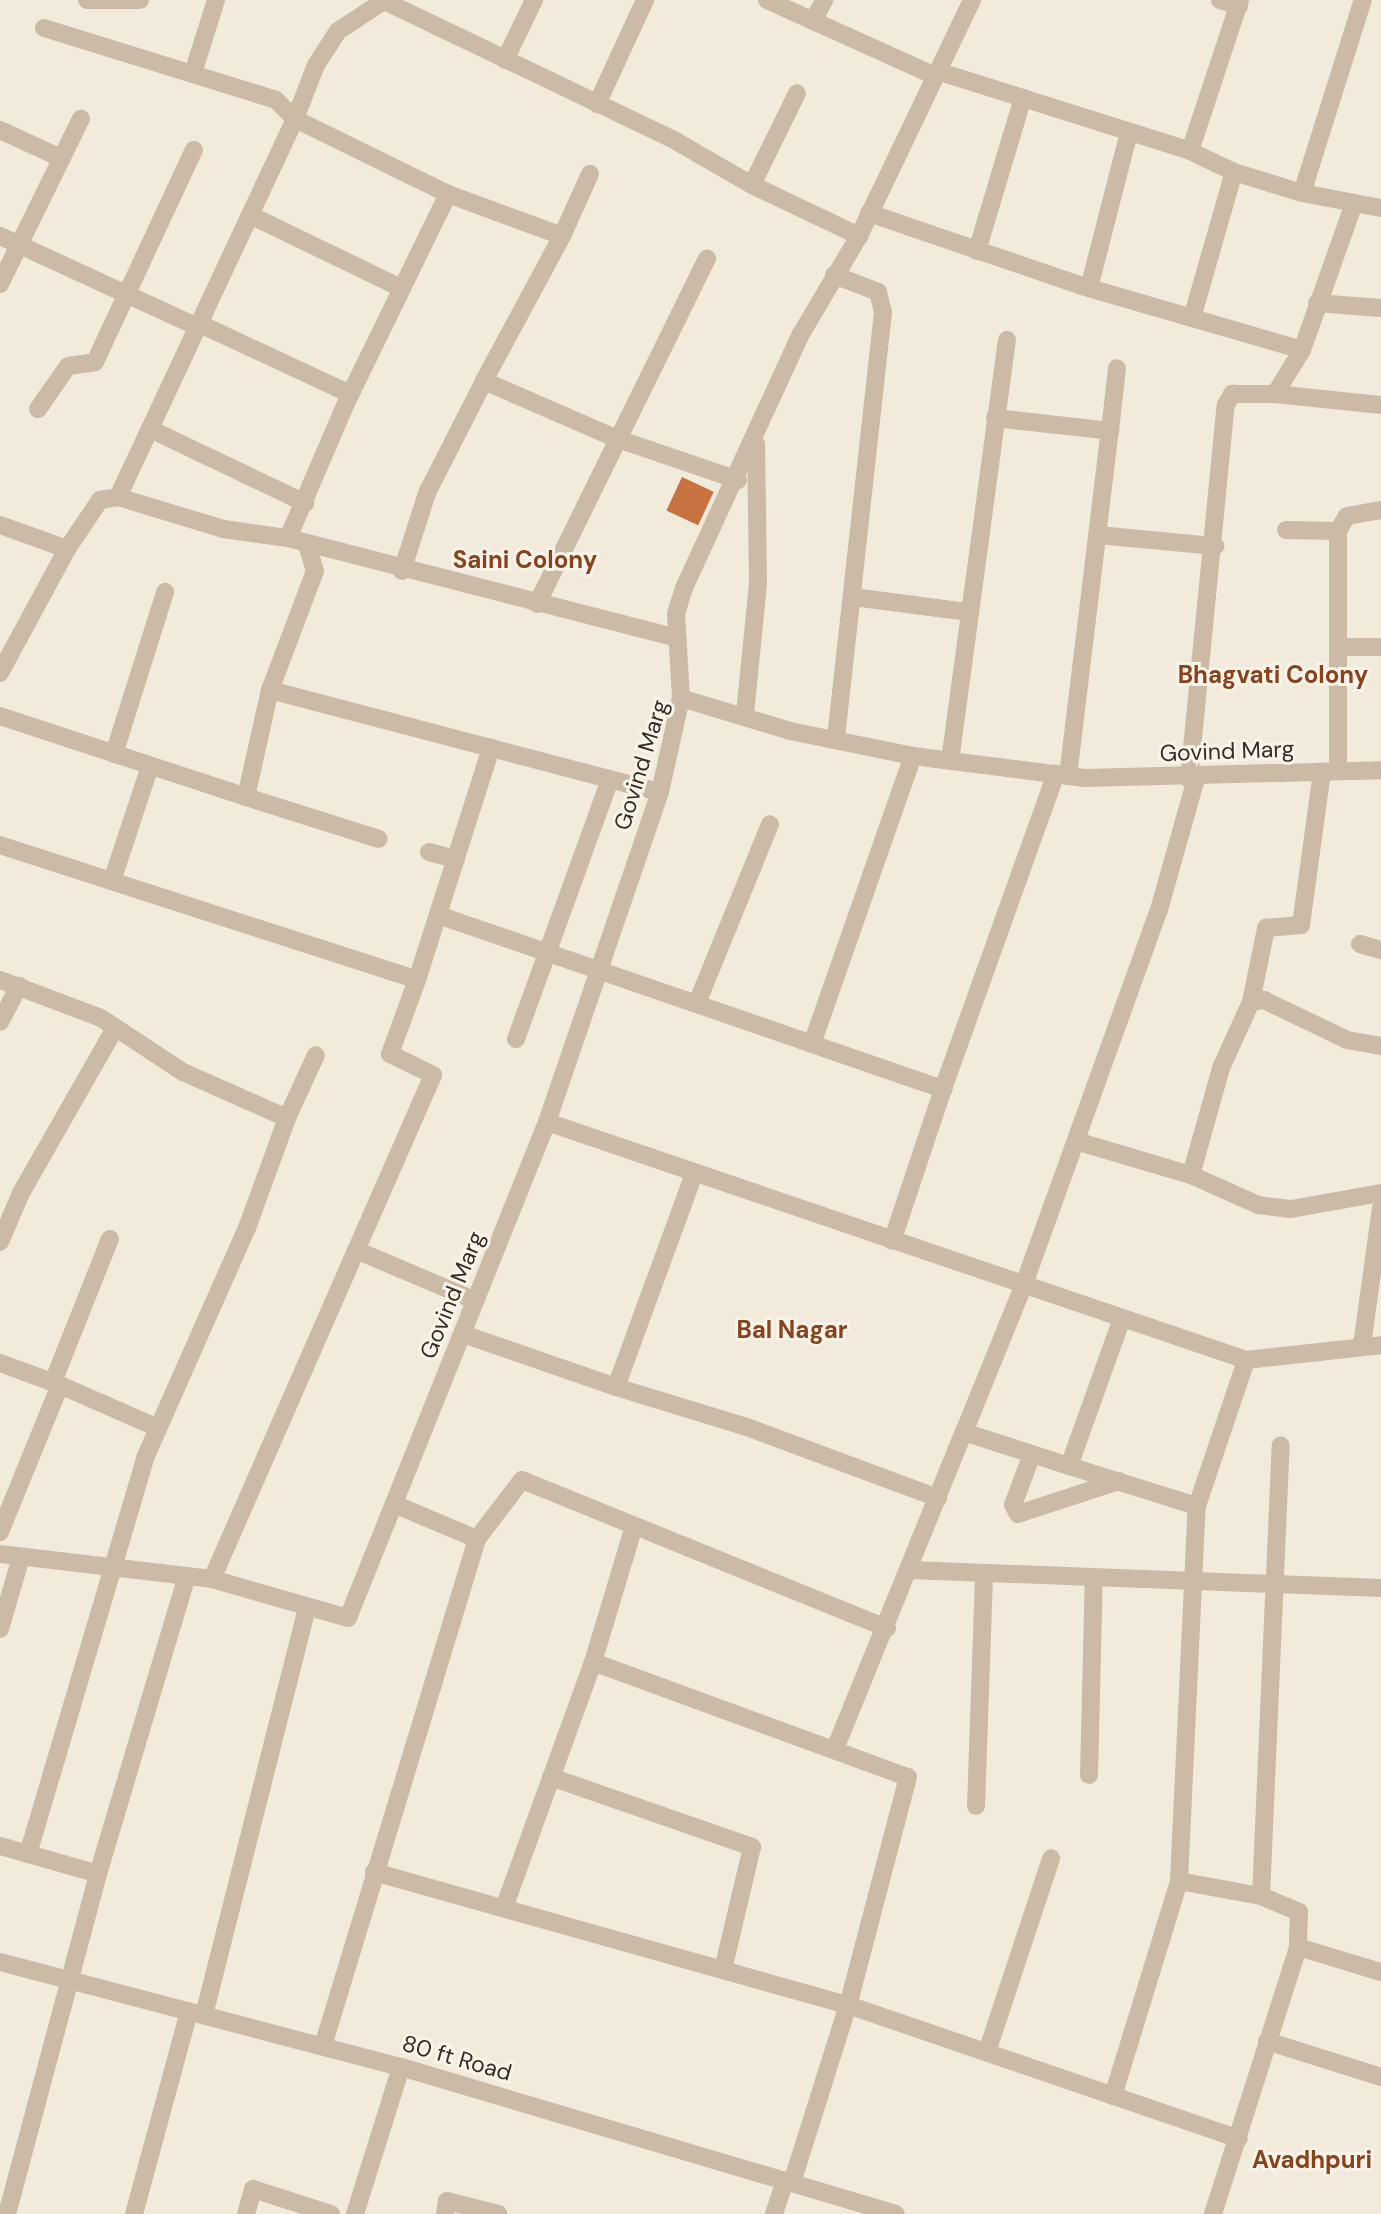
<!DOCTYPE html>
<style>
body{margin:0}
#map{position:relative;width:1381px;height:2214px;overflow:hidden;background:#f2eadb;font-family:"DM Sans",sans-serif}
div>[style]{position:absolute}
.building>*{inset:0;background:#c87242;transform-origin:0 0}
.minor>*{height:18px;margin:-9px;padding:0 9px;transform-origin:9px;border-radius:9px;background:#cbbba6}
.tertiary>*{height:18px;margin:-9px;padding:0 9px;transform-origin:9px;border-radius:9px;background:#cbbba6}
span{translate:-50% -50%;white-space:nowrap;text-align:center;line-height:1.15;-webkit-text-stroke:6px #faf3e7;paint-order:stroke}
.street-label{font-size:23px;color:#372e27}
.neighbourhood-label{font-size:24px;color:#87431f;font-weight:700}
</style>
<div id="map">
<div class="building">
<i style="left:682px;top:477px;width:35px;height:37px;rotate:25deg"></i>
</div>
<div class="minor">
<i style="left:87px;top:0;width:53px"></i>
<i style="left:382px;top:0;width:324px;rotate:25.6deg"></i>
<i style="left:674px;top:140px;width:90px;rotate:30deg"></i>
<i style="left:752px;top:185px;width:119px;rotate:25.5deg"></i>
<i style="left:767px;top:0;width:184px;rotate:24.3deg"></i>
<i style="left:1220px;top:0;width:20px;rotate:18deg"></i>
<i style="left:1240px;top:0;width:159px;rotate:108.3deg"></i>
<i style="left:1190px;top:151px;width:49px;rotate:25.5deg"></i>
<i style="left:1234px;top:172px;width:71px;rotate:17.2deg"></i>
<i style="left:1302px;top:193px;width:80px;rotate:10.8deg"></i>
<i style="left:382px;top:2px;width:53px;rotate:146.6deg"></i>
<i style="left:338px;top:31px;width:40px;rotate:122.9deg"></i>
<i style="left:316px;top:65px;width:58px;rotate:111.3deg"></i>
<i style="left:295px;top:119px;width:170px;rotate:26.1deg"></i>
<i style="left:448px;top:194px;width:121px;rotate:20.2deg"></i>
<i style="left:562px;top:236px;width:165px;rotate:118.3deg"></i>
<i style="left:484px;top:381px;width:143px;rotate:23.5deg"></i>
<i style="left:615px;top:438px;width:130px;rotate:18.9deg"></i>
<i style="left:813px;top:21px;width:24px;rotate:-62deg"></i>
<i style="left:44px;top:28px;width:243px;rotate:17.2deg"></i>
<i style="left:276px;top:100px;width:27px;rotate:45deg"></i>
<i style="left:295px;top:119px;width:417px;rotate:115.1deg"></i>
<i style="left:118px;top:497px;width:110px;rotate:16.9deg"></i>
<i style="left:223px;top:529px;width:66px;rotate:7.9deg"></i>
<i style="left:505px;top:60px;width:67px;rotate:-64.2deg"></i>
<i style="left:937px;top:71px;width:265px;rotate:17.5deg"></i>
<i style="left:193px;top:73px;width:77px;rotate:-72.5deg"></i>
<i style="left:597px;top:104px;width:115px;rotate:-65.2deg"></i>
<i style="left:0;top:130px;width:67px;rotate:24.7deg"></i>
<i style="left:752px;top:185px;width:102px;rotate:-63.9deg"></i>
<i style="left:1302px;top:193px;width:202px;rotate:-72.5deg"></i>
<i style="left:448px;top:194px;width:230px;rotate:116deg"></i>
<i style="left:347px;top:401px;width:149px;rotate:113.3deg"></i>
<i style="left:288px;top:538px;width:402px;rotate:14.4deg"></i>
<i style="left:1353px;top:206px;width:153px;rotate:109.5deg"></i>
<i style="left:1302px;top:350px;width:52px;rotate:121.5deg"></i>
<i style="left:1275px;top:394px;width:107px;rotate:5.9deg"></i>
<i style="left:869px;top:213px;width:225px;rotate:18.9deg"></i>
<i style="left:1082px;top:286px;width:229px;rotate:16.2deg"></i>
<i style="left:250px;top:215px;width:168px;rotate:25.8deg"></i>
<i style="left:0;top:236px;width:218px;rotate:24.7deg"></i>
<i style="left:562px;top:236px;width:68px;rotate:-65.7deg"></i>
<i style="left:977px;top:251px;width:160px;rotate:-73.3deg"></i>
<i style="left:834px;top:275px;width:47px;rotate:21.1deg"></i>
<i style="left:878px;top:292px;width:21px;rotate:76deg"></i>
<i style="left:883px;top:312px;width:431px;rotate:96.3deg"></i>
<i style="left:0;top:284px;width:184px;rotate:-63.9deg"></i>
<i style="left:1089px;top:288px;width:161px;rotate:-75.6deg"></i>
<i style="left:1317px;top:303px;width:64px;rotate:4.5deg"></i>
<i style="left:1192px;top:318px;width:152px;rotate:-74deg"></i>
<i style="left:200px;top:324px;width:166px;rotate:25deg"></i>
<i style="left:38px;top:409px;width:52px;rotate:-55.1deg"></i>
<i style="left:68px;top:366px;width:27px;rotate:-8deg"></i>
<i style="left:95px;top:362px;width:234px;rotate:-65deg"></i>
<i style="left:995px;top:418px;width:116px;rotate:6.4deg"></i>
<i style="left:1110px;top:431px;width:63px;rotate:-83.7deg"></i>
<i style="left:150px;top:429px;width:172px;rotate:25.5deg"></i>
<i style="left:0;top:525px;width:71px;rotate:19.7deg"></i>
<i style="left:1286px;top:530px;width:52px;rotate:1.1deg"></i>
<i style="left:1098px;top:535px;width:118px;rotate:5.4deg"></i>
<i style="left:402px;top:571px;width:82px;rotate:-72.2deg"></i>
<i style="left:427px;top:493px;width:126px;rotate:-63deg"></i>
<i style="left:853px;top:597px;width:117px;rotate:7.4deg"></i>
<i style="left:537px;top:604px;width:385px;rotate:-63.8deg"></i>
<i style="left:1340px;top:647px;width:41px"></i>
<i style="left:0;top:673px;width:141px;rotate:-61.6deg"></i>
<i style="left:67px;top:549px;width:59px;rotate:-56deg"></i>
<i style="left:100px;top:500px;width:18px;rotate:-9deg"></i>
<i style="left:270px;top:690px;width:403px;rotate:14.7deg"></i>
<i style="left:681px;top:698px;width:114px;rotate:16.8deg"></i>
<i style="left:790px;top:731px;width:126px;rotate:11.5deg"></i>
<i style="left:913px;top:756px;width:173px;rotate:7.3deg"></i>
<i style="left:1085px;top:778px;width:296px;rotate:-1.5deg"></i>
<i style="left:745px;top:714px;width:132px;rotate:-84.3deg"></i>
<i style="left:758px;top:583px;width:139px;rotate:-90.8deg"></i>
<i style="left:0;top:716px;width:259px;rotate:18.2deg"></i>
<i style="left:246px;top:797px;width:110px;rotate:-77.4deg"></i>
<i style="left:270px;top:690px;width:127px;rotate:-69.3deg"></i>
<i style="left:315px;top:571px;width:27px;rotate:-107deg"></i>
<i style="left:114px;top:754px;width:170px;rotate:-72.5deg"></i>
<i style="left:950px;top:761px;width:425px;rotate:-82.3deg"></i>
<i style="left:1338px;top:770px;width:239px;rotate:-90deg"></i>
<i style="left:1338px;top:531px;width:17px;rotate:-59deg"></i>
<i style="left:1347px;top:516px;width:35px;rotate:-10deg"></i>
<i style="left:1068px;top:776px;width:348px;rotate:-83.1deg"></i>
<i style="left:1189px;top:779px;width:376px;rotate:-84.4deg"></i>
<i style="left:1226px;top:405px;width:13px;rotate:-61deg"></i>
<i style="left:1232px;top:394px;width:43px"></i>
<i style="left:246px;top:797px;width:139px;rotate:17.5deg"></i>
<i style="left:0;top:845px;width:438px;rotate:17.9deg"></i>
<i style="left:417px;top:980px;width:244px;rotate:-72.3deg"></i>
<i style="left:429px;top:852px;width:28px;rotate:15deg"></i>
<i style="left:112px;top:881px;width:121px;rotate:-71.7deg"></i>
<i style="left:438px;top:915px;width:396px;rotate:19deg"></i>
<i style="left:812px;top:1044px;width:305px;rotate:-70.7deg"></i>
<i style="left:1360px;top:944px;width:22px;rotate:16deg"></i>
<i style="left:0;top:980px;width:108px;rotate:20.6deg"></i>
<i style="left:101px;top:1018px;width:98px;rotate:33.4deg"></i>
<i style="left:183px;top:1072px;width:114px;rotate:23.9deg"></i>
<i style="left:287px;top:1118px;width:69px;rotate:-65.3deg"></i>
<i style="left:1251px;top:1002px;width:76px;rotate:-78.5deg"></i>
<i style="left:1266px;top:928px;width:35px;rotate:-5deg"></i>
<i style="left:1301px;top:925px;width:155px;rotate:-82.2deg"></i>
<i style="left:697px;top:1003px;width:193px;rotate:-67.8deg"></i>
<i style="left:0;top:1022px;width:41px;rotate:-62.2deg"></i>
<i style="left:516px;top:1039px;width:276px;rotate:-70.1deg"></i>
<i style="left:812px;top:1044px;width:139px;rotate:19deg"></i>
<i style="left:943px;top:1089px;width:160px;rotate:108.5deg"></i>
<i style="left:943px;top:1089px;width:335px;rotate:-70.3deg"></i>
<i style="left:547px;top:1122px;width:738px;rotate:18.8deg"></i>
<i style="left:1246px;top:1360px;width:136px;rotate:-6.3deg"></i>
<i style="left:1076px;top:1141px;width:120px;rotate:16.5deg"></i>
<i style="left:1191px;top:1175px;width:111px;rotate:-74.3deg"></i>
<i style="left:1221px;top:1068px;width:72px;rotate:-65.6deg"></i>
<i style="left:1251px;top:1002px;width:13px;rotate:-9deg"></i>
<i style="left:1264px;top:1000px;width:92px;rotate:25.7deg"></i>
<i style="left:1347px;top:1040px;width:35px;rotate:10deg"></i>
<i style="left:1191px;top:1175px;width:73px;rotate:24.1deg"></i>
<i style="left:1258px;top:1205px;width:33px;rotate:7deg"></i>
<i style="left:1291px;top:1209px;width:91px;rotate:-10.1deg"></i>
<i style="left:0;top:1242px;width:53px;rotate:-66.8deg"></i>
<i style="left:21px;top:1193px;width:188px;rotate:-60.3deg"></i>
<i style="left:356px;top:1250px;width:130px;rotate:23deg"></i>
<i style="left:1121px;top:1321px;width:154px;rotate:109.7deg"></i>
<i style="left:1069px;top:1466px;width:110px;rotate:-162.1deg"></i>
<i style="left:964px;top:1432px;width:157px;rotate:-67.9deg"></i>
<i style="left:1023px;top:1287px;width:401px;rotate:-70.2deg"></i>
<i style="left:1159px;top:910px;width:137px;rotate:-74.3deg"></i>
<i style="left:463px;top:1334px;width:162px;rotate:19.1deg"></i>
<i style="left:616px;top:1387px;width:227px;rotate:-69.9deg"></i>
<i style="left:1362px;top:1345px;width:138px;rotate:-82.1deg"></i>
<i style="left:0;top:1363px;width:64px;rotate:20.1deg"></i>
<i style="left:60px;top:1385px;width:159px;rotate:112.2deg"></i>
<i style="left:53px;top:1382px;width:154px;rotate:-68.3deg"></i>
<i style="left:60px;top:1385px;width:107px;rotate:23.7deg"></i>
<i style="left:616px;top:1387px;width:137px;rotate:17deg"></i>
<i style="left:747px;top:1427px;width:204px;rotate:20.4deg"></i>
<i style="left:1032px;top:1454px;width:54px;rotate:110.4deg"></i>
<i style="left:1013px;top:1505px;width:10px;rotate:61deg"></i>
<i style="left:1018px;top:1514px;width:106px;rotate:-18.1deg"></i>
<i style="left:1069px;top:1466px;width:134px;rotate:17.4deg"></i>
<i style="left:1197px;top:1506px;width:154px;rotate:-71.4deg"></i>
<i style="left:394px;top:1504px;width:90px;rotate:22.9deg"></i>
<i style="left:0;top:1554px;width:213px;rotate:6.7deg"></i>
<i style="left:212px;top:1579px;width:141px;rotate:16deg"></i>
<i style="left:348px;top:1618px;width:534px;rotate:-68.14deg"></i>
<i style="left:547px;top:1122px;width:349px;rotate:-71.1deg"></i>
<i style="left:660px;top:792px;width:96px;rotate:-77.4deg"></i>
<i style="left:681px;top:698px;width:84px;rotate:-93.4deg"></i>
<i style="left:676px;top:614px;width:27px;rotate:-73deg"></i>
<i style="left:684px;top:588px;width:280px;rotate:-65.3deg"></i>
<i style="left:801px;top:334px;width:114px;rotate:-59.4deg"></i>
<i style="left:859px;top:236px;width:262px;rotate:-64.4deg"></i>
<i style="left:910px;top:1570px;width:471px;rotate:2.2deg"></i>
<i style="left:212px;top:1579px;width:550px;rotate:-66.32deg"></i>
<i style="left:433px;top:1075px;width:48px;rotate:-154deg"></i>
<i style="left:390px;top:1054px;width:79px;rotate:-70deg"></i>
<i style="left:0;top:1629px;width:75px;rotate:-73.7deg"></i>
<i style="left:593px;top:1662px;width:335px;rotate:20.1deg"></i>
<i style="left:908px;top:1777px;width:236px;rotate:104.7deg"></i>
<i style="left:848px;top:2005px;width:187px;rotate:107.5deg"></i>
<i style="left:835px;top:1749px;width:342px;rotate:-67.9deg"></i>
<i style="left:1089px;top:1775px;width:198px;rotate:-88.6deg"></i>
<i style="left:551px;top:1777px;width:213px;rotate:19.2deg"></i>
<i style="left:752px;top:1847px;width:126px;rotate:103.3deg"></i>
<i style="left:976px;top:1806px;width:232px;rotate:-88deg"></i>
<i style="left:0;top:1846px;width:102px;rotate:15.9deg"></i>
<i style="left:28px;top:1854px;width:413px;rotate:-73.5deg"></i>
<i style="left:145px;top:1458px;width:252px;rotate:-66.1deg"></i>
<i style="left:247px;top:1228px;width:117px;rotate:-70deg"></i>
<i style="left:374px;top:1872px;width:492px;rotate:15.7deg"></i>
<i style="left:848px;top:2005px;width:413px;rotate:18.9deg"></i>
<i style="left:1179px;top:1881px;width:83px;rotate:10.4deg"></i>
<i style="left:1261px;top:1896px;width:451px;rotate:-87.5deg"></i>
<i style="left:1261px;top:1896px;width:41px;rotate:22.8deg"></i>
<i style="left:1299px;top:1912px;width:35px;rotate:92deg"></i>
<i style="left:504px;top:1908px;width:262px;rotate:-70.1deg"></i>
<i style="left:593px;top:1662px;width:142px;rotate:-73.2deg"></i>
<i style="left:204px;top:2015px;width:421px;rotate:-75.8deg"></i>
<i style="left:1267px;top:2041px;width:120px;rotate:17.5deg"></i>
<i style="left:323px;top:2046px;width:530px;rotate:-73.1deg"></i>
<i style="left:477px;top:1539px;width:74px;rotate:-52.7deg"></i>
<i style="left:522px;top:1480px;width:394px;rotate:22.1deg"></i>
<i style="left:987px;top:2052px;width:204px;rotate:-71.7deg"></i>
<i style="left:1113px;top:2096px;width:225px;rotate:-72.9deg"></i>
<i style="left:1179px;top:1881px;width:375px;rotate:-87.3deg"></i>
<i style="left:7px;top:2214px;width:352px;rotate:-75deg"></i>
<i style="left:98px;top:1874px;width:311px;rotate:-73.4deg"></i>
<i style="left:134px;top:2214px;width:210px;rotate:-74.8deg"></i>
<i style="left:246px;top:2214px;width:26px;rotate:-74deg"></i>
<i style="left:253px;top:2189px;width:82px;rotate:17.8deg"></i>
<i style="left:355px;top:2214px;width:154px;rotate:-72.6deg"></i>
<i style="left:445px;top:2214px;width:13px;rotate:-81deg"></i>
<i style="left:447px;top:2201px;width:53px;rotate:14.3deg"></i>
<i style="left:774px;top:2214px;width:35px;rotate:-72deg"></i>
<i style="left:1213px;top:2214px;width:280px;rotate:-72.3deg"></i>
<i style="left:1298px;top:1947px;width:87px;rotate:16.8deg"></i>
</div>
<div class="tertiary">
<i style="left:0;top:1962px;width:415px;rotate:14.7deg"></i>
<i style="left:401px;top:2067px;width:516px;rotate:16.54deg"></i>
</div>
<div class="street-label">
<span style="left:1227px;top:751px;rotate:-2deg">Govind Marg</span>
<span style="left:641px;top:765px;rotate:-73deg">Govind Marg</span>
<span style="left:452px;top:1295px;rotate:-68deg">Govind Marg</span>
<span style="left:457px;top:2058px;rotate:16deg">80 ft Road</span>
</div>
<div class="neighbourhood-label">
<span style="left:525px;top:560px">Saini Colony</span>
<span style="left:1273px;top:675px">Bhagvati Colony</span>
<span style="left:792px;top:1330px">Bal Nagar</span>
<span style="left:1312px;top:2160px">Avadhpuri</span>
</div>
</div>
